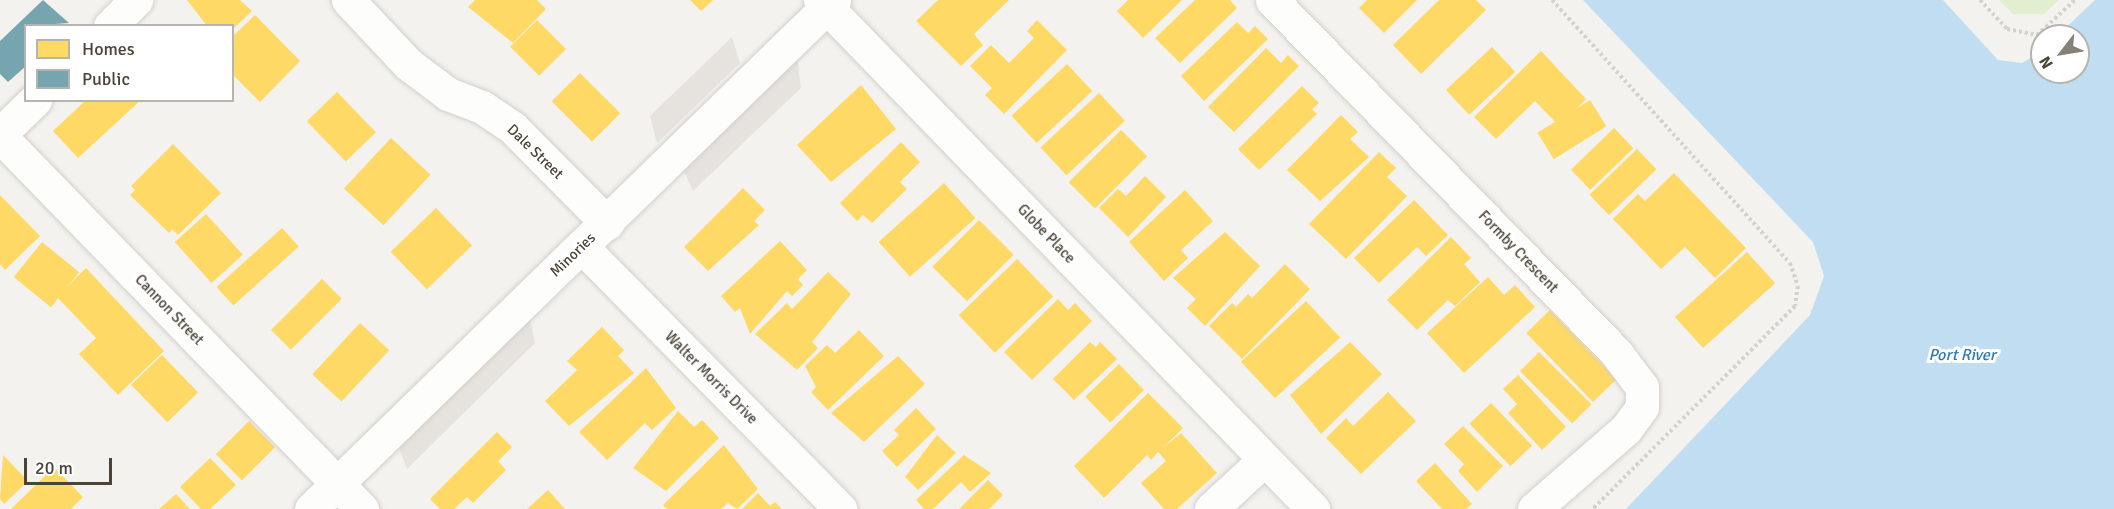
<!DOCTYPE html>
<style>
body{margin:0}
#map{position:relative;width:2114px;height:509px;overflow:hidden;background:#f4f2ee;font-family:Signika,sans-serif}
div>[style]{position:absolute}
.green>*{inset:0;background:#e1eecf}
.parking>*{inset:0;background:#e6e3df}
.water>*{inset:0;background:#c0ddf1}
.homes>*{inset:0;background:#ffd966;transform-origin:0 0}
.public>*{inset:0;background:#76a5af}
.path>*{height:4px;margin-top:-2px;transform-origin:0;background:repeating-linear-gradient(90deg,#d3d2cc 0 3px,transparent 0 6px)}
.roads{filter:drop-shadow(0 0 2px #d2d0cb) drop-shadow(0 0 2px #d2d0cb)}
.minor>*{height:33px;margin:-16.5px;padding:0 16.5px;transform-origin:16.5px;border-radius:16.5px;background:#fdfdfc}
span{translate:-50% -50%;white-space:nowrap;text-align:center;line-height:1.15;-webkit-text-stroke:6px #fff;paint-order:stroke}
.street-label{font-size:15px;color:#4b4439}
.water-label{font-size:16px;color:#2e7ab2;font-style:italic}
.legend{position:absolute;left:24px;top:24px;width:210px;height:78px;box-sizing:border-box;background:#fff;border:2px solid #b7b4b0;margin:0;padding:8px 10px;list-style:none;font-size:18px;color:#4b4439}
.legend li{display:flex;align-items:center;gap:12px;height:30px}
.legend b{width:30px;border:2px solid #b7b4b0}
.north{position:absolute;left:2030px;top:24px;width:60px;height:60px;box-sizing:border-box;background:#fff;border:2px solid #b7b4b0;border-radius:50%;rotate:239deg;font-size:16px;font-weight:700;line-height:24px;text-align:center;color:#4b4439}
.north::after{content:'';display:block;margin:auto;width:21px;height:27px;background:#868178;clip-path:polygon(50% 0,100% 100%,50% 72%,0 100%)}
.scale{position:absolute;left:24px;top:458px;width:88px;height:27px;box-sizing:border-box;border:3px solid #4b4439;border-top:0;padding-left:8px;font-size:18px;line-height:21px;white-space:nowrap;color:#4b4439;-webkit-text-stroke:4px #fff;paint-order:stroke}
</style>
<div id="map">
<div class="green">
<i style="clip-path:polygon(1999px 0,2059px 0,2044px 14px,2013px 14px)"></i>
</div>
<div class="parking">
<i style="clip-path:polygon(732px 37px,740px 63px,657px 143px,650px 116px)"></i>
<i style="clip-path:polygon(797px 57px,801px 88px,693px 191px,683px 169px)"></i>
<i style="clip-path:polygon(529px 315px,535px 343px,407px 469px,397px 443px)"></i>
</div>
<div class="water">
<i style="clip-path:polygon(1583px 0,1943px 0,1998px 60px,2022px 63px,2042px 51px,2042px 72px,2078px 72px,2078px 36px,2057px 36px,2095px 0,2114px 0,2114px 509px,1626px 509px,1810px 315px,1824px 276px,1813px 242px)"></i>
</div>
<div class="homes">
<i style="clip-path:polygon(187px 0,240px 0,252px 11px,232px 30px,232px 26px,207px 26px)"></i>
<i style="clip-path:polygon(475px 0,537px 0,546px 9px,513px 43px,468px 7px)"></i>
<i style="clip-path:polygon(690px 0,713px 0,701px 11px)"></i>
<i style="clip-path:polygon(938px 0,1009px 0,974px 34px,983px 45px,961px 66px,916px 21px)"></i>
<i style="clip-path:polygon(1128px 0,1182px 0,1143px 38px,1117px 11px)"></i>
<i style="clip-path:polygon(1195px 0,1230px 0,1237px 8px,1180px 63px,1155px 38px)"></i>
<i style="clip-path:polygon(1367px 0,1417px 0,1384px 33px,1359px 8px)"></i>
<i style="clip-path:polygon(1439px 0,1476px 0,1486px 10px,1421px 74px,1393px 45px)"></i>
<i style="clip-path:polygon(255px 15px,300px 61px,260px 102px,232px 74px,232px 37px)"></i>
<i style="left:537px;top:20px;width:41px;height:38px;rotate:45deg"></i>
<i style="clip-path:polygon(1037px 20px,1067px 50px,1004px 114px,985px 95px,992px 88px,970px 66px,991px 45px,1009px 63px,1034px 38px,1027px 31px)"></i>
<i style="clip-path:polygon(1237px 22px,1248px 33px,1255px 26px,1268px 39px,1204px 101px,1181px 76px)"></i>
<i style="left:1492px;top:47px;width:34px;height:63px;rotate:47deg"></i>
<i style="clip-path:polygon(1266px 48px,1281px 63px,1288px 55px,1299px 66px,1234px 132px,1208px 107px)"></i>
<i style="clip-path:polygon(1541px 51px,1586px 99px,1559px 126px,1535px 101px,1496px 139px,1474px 117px)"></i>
<i style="left:1067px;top:64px;width:37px;height:76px;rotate:47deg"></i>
<i style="left:580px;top:73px;width:57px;height:40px;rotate:45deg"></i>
<i style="clip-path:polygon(861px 85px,896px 129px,831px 182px,797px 145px)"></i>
<i style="clip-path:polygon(1302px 86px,1319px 103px,1312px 109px,1317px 114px,1259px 170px,1238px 149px)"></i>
<i style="left:337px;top:92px;width:56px;height:42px;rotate:46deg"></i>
<i style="left:1099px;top:93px;width:38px;height:80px;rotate:47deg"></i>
<i style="clip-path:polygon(86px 100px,141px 100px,78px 158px,53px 131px)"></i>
<i style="left:1590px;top:100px;width:31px;height:62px;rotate:58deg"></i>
<i style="clip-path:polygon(1341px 115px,1358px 132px,1350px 139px,1369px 157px,1320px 201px,1287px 170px)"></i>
<i style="left:1614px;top:128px;width:28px;height:60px;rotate:46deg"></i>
<i style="left:1121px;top:130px;width:37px;height:74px;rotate:45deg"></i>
<i style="left:391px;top:138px;width:54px;height:69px;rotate:43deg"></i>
<i style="clip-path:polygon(901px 142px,920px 162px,900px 182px,907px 189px,872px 223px,863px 215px,857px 221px,840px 203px)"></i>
<i style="clip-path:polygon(173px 144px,221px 193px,178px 235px,172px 229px,169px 233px,130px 195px,135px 190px,131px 186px)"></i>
<i style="left:1637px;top:149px;width:28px;height:66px;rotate:46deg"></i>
<i style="clip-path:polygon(1379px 152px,1396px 168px,1387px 177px,1407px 196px,1346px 259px,1309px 224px)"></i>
<i style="clip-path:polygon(1674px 173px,1746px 248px,1715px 278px,1685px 247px,1661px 269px,1613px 219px,1638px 194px,1645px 201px)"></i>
<i style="clip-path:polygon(1145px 176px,1166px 197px,1128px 237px,1099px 208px,1118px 189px,1126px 196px)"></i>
<i style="left:944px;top:183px;width:47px;height:88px;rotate:48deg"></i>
<i style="clip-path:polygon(743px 188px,765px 210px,754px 221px,759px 225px,708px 271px,684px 247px)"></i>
<i style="clip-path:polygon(1185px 190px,1213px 221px,1181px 250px,1188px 258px,1164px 281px,1129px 242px)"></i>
<i style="clip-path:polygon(0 195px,40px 236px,5px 270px,0 264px)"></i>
<i style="clip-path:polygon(1414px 200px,1448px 235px,1426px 256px,1417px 247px,1379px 283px,1354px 258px)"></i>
<i style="left:436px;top:208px;width:52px;height:63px;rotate:46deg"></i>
<i style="left:206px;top:214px;width:55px;height:42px;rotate:48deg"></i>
<i style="left:979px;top:220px;width:49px;height:66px;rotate:45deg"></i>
<i style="left:282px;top:228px;width:25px;height:88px;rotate:48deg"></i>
<i style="clip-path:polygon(1225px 232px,1260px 266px,1205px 326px,1187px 308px,1196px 299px,1173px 278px)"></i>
<i style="clip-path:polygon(1451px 237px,1471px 258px,1464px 264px,1480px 282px,1455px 306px,1448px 300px,1417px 330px,1387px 300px)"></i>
<i style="clip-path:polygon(780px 241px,807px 270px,798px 279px,803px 285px,792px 296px,787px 291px,750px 334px,740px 308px,735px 312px,721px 296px)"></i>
<i style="left:42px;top:242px;width:48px;height:45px;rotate:39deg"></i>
<i style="left:1747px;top:252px;width:42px;height:97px;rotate:48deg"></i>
<i style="left:1017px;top:259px;width:52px;height:81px;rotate:46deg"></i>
<i style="clip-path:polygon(1285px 264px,1310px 289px,1242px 359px,1209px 326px,1232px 303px,1236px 307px,1248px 294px,1252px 298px)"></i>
<i style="clip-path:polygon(86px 268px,164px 351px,118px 395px,79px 354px,96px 338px,57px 297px)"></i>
<i style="clip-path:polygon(828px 272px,851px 294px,812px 342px,818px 348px,797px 370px,755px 334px,787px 303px,792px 309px)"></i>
<i style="clip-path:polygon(1488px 277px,1504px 295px,1515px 285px,1535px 307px,1464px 373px,1427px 333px)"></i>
<i style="left:322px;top:279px;width:28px;height:72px;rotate:45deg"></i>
<i style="clip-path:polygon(1058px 299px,1068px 310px,1075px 303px,1092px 321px,1032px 380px,1004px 352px)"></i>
<i style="left:1306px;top:301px;width:50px;height:89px;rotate:47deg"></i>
<i style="left:1550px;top:310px;width:96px;height:33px;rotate:46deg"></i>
<i style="left:360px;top:323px;width:40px;height:70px;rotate:43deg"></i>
<i style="clip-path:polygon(602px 327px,624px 350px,618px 356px,634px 373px,569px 426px,545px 401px,577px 370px,567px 361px)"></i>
<i style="clip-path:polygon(859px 330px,884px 356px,828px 410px,811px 392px,816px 387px,805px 366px,827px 345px,835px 353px)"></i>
<i style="clip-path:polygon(1090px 342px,1096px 347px,1100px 342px,1117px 359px,1074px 400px,1053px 379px)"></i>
<i style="clip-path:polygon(1350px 342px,1382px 374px,1321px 434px,1290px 395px)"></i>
<i style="left:1539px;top:352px;width:74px;height:27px;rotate:45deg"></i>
<i style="left:162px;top:355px;width:52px;height:43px;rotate:46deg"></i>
<i style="clip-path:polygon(898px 356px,925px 384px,864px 442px,831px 413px)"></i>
<i style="left:1119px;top:364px;width:36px;height:47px;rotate:46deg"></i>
<i style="clip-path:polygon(646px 368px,676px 408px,652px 430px,645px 423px,607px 460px,579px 432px)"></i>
<i style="clip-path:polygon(1518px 375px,1566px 427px,1542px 450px,1508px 413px,1517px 404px,1503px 389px)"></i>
<i style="clip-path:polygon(1388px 392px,1416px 421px,1361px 474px,1326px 438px,1346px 418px,1353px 426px)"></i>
<i style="clip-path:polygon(1148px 393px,1183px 428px,1163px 448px,1181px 433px,1217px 473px,1177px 509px,1164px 509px,1141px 483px,1166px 461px,1158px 452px,1151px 460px,1147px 455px,1104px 498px,1074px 466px)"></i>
<i style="left:1491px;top:403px;width:59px;height:30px;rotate:46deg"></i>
<i style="clip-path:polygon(916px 408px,936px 429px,897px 467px,882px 451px,899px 435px,894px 430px)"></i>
<i style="clip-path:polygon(678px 411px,694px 427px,702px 420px,719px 438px,666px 491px,633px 468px)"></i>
<i style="left:249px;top:421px;width:37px;height:47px;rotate:45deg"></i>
<i style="clip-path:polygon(1463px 426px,1503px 466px,1477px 492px,1458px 471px,1464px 464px,1444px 444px)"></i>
<i style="clip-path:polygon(497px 432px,512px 447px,498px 461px,506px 470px,473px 503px,467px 497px,454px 509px,440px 509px,430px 499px)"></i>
<i style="clip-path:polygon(937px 435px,956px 453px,918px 490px,905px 477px)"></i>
<i style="clip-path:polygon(724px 445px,758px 489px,737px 509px,728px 503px,721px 509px,667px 509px,663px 505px)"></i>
<i style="clip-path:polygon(3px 455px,28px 481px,4px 504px,0 499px)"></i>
<i style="clip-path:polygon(964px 455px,991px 473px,970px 492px,961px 482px,933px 509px,924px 509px,916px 500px)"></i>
<i style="clip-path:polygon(210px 458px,236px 485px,210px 509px,201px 509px,180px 487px)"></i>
<i style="clip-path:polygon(1435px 463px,1472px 504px,1466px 509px,1442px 509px,1416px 481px)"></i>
<i style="clip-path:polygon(54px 467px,83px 497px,71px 509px,11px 509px)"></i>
<i style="clip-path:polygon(988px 480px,1003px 495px,989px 509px,959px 509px)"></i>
<i style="clip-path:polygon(548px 490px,565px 509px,527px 509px)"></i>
<i style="clip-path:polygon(758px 493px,770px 506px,775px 502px,782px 509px,742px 509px)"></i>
<i style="clip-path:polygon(176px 494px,190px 509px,159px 509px)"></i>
</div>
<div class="public">
<i style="clip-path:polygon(43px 0,69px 23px,26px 26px,26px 66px,8px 82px,0 74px,0 41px)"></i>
</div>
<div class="path">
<i style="left:1552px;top:0;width:355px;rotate:47.9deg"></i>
<i style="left:1790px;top:263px;width:24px;rotate:71deg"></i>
<i style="left:1798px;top:286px;width:20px;rotate:99deg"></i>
<i style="left:1795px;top:306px;width:286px;rotate:134.9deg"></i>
<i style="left:1980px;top:0;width:40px;rotate:47deg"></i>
<i style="left:2007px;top:29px;width:31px;rotate:11deg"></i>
<i style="left:2037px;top:35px;width:52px;rotate:-42.6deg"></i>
</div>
<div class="roads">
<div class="minor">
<i style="left:348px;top:0;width:88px;rotate:46.8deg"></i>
<i style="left:408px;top:64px;width:50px;rotate:36.9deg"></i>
<i style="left:448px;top:94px;width:36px;rotate:21deg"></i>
<i style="left:482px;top:107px;width:37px;rotate:34deg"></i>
<i style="left:513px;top:128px;width:134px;rotate:45.3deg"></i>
<i style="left:820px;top:0;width:709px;rotate:45.91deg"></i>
<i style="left:1272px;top:0;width:494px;rotate:45.7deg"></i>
<i style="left:1617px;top:354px;width:41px;rotate:52.9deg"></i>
<i style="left:1642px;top:387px;width:20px;rotate:90deg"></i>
<i style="left:1642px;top:407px;width:27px;rotate:126deg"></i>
<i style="left:1626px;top:429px;width:122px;rotate:139deg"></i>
<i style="left:110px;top:26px;width:37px;rotate:-45deg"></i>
<i style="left:0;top:134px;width:49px;rotate:-44.2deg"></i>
<i style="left:0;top:136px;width:520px;rotate:45.86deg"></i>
<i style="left:582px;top:247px;width:368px;rotate:45.4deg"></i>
<i style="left:311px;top:509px;width:730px;rotate:-44.22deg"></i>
<i style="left:1211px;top:509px;width:72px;rotate:-42.8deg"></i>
</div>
</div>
<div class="street-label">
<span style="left:535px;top:152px;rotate:44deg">Dale Street</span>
<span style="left:1046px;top:234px;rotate:46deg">Globe Place</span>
<span style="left:1518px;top:252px;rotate:46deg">Formby Crescent</span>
<span style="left:573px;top:255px;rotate:-44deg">Minories</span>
<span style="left:169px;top:310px;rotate:46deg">Cannon Street</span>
<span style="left:711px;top:378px;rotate:45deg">Walter Morris Drive</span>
</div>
<div class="water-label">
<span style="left:1962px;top:355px">Port River</span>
</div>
<ul class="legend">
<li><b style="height:16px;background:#ffd966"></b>Homes</li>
<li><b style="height:16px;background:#76a5af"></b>Public</li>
</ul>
<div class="north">N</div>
<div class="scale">20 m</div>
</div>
